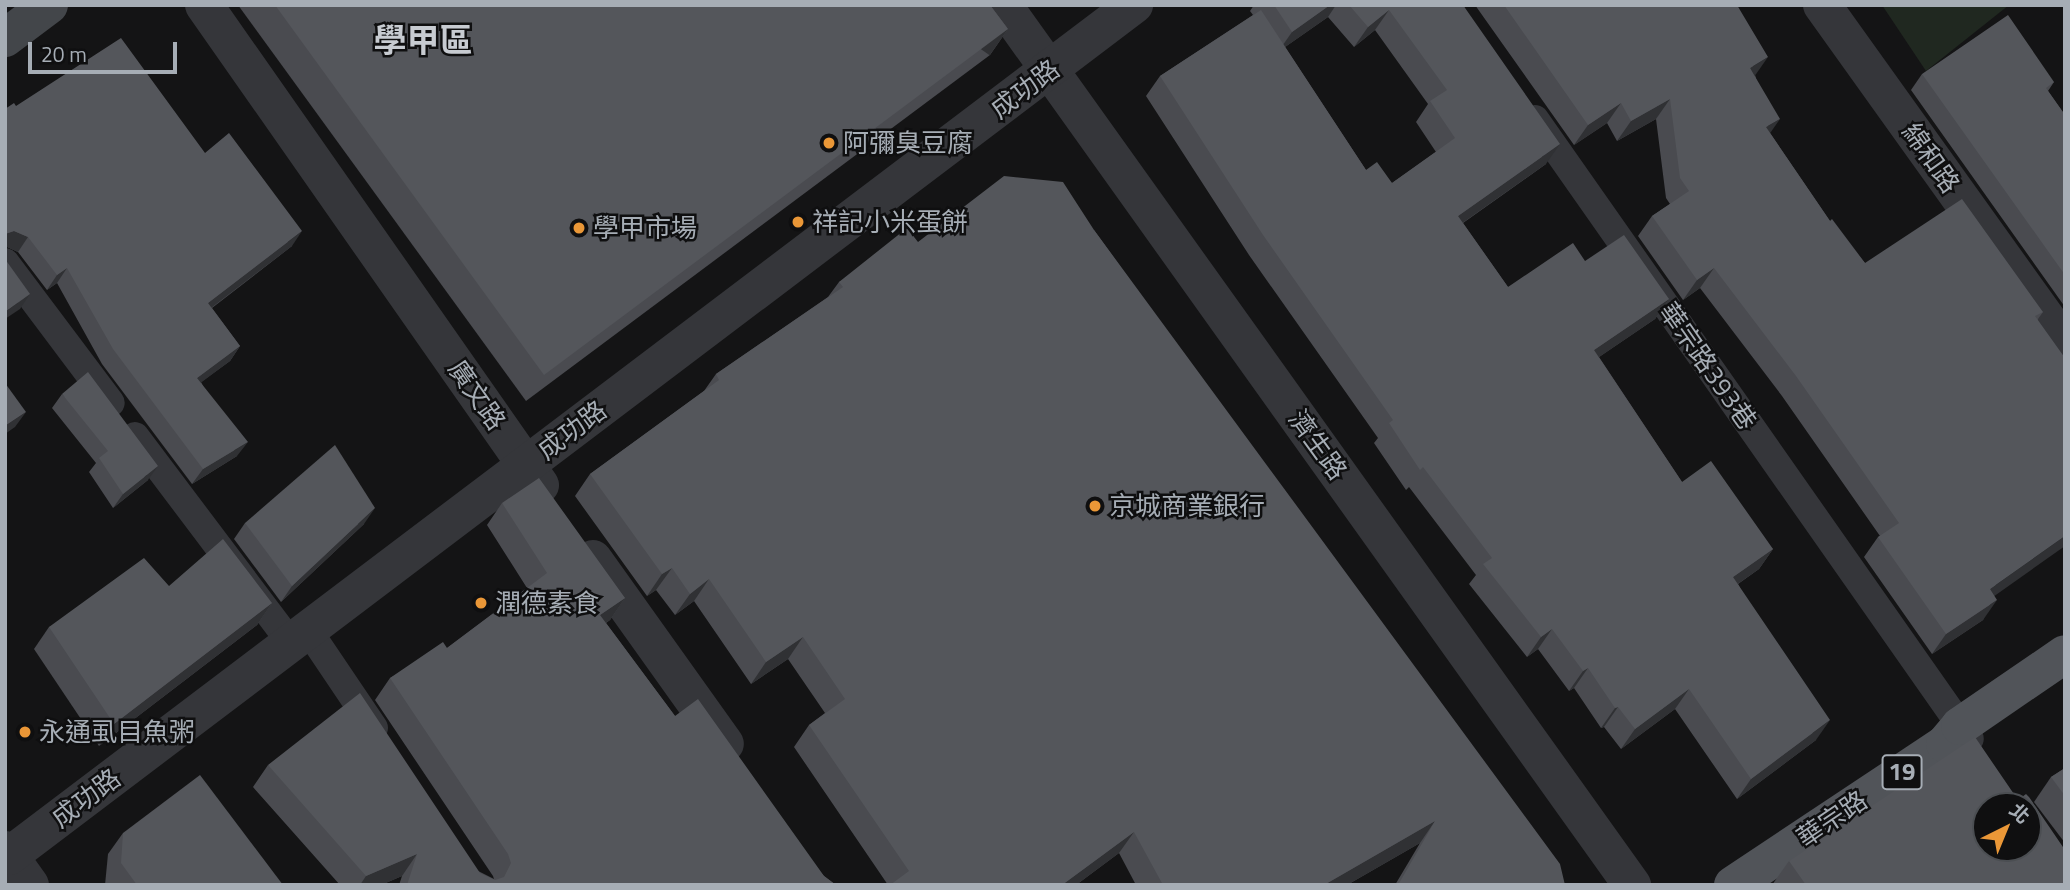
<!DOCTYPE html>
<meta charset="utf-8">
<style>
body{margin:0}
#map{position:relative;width:2070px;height:890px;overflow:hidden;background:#141415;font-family:"Titillium Web","Noto Sans TC",sans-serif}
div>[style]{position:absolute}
.green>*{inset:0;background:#202820}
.lane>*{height:28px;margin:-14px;padding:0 14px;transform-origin:14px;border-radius:14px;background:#35363a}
.street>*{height:38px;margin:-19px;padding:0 19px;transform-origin:19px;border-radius:19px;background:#35363a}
.secondary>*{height:38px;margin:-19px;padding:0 19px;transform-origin:19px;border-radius:19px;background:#43464a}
.primary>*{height:38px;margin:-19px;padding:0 19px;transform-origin:19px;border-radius:19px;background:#515459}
.wall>*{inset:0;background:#4a4b50}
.shaded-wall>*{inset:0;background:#303134;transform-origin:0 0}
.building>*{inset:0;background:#54565b}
.dots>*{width:19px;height:19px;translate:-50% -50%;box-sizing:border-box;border:4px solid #0f0f10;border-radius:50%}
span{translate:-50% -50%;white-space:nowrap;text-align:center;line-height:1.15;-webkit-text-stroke:5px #0f0f10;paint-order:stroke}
.shield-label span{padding:2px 5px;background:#0f0f10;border:2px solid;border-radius:5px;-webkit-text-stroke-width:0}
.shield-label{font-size:24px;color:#a6adb5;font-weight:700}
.street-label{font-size:26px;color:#a6adb5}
.poi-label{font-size:26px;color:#a6adb5}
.left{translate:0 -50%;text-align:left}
.district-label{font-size:33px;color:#c7cbd1;font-weight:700}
.frame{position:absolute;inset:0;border:7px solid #a6adb5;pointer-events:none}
.north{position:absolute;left:1972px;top:792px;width:70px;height:70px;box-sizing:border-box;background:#0f0f10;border:2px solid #4b4e52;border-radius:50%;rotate:43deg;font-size:19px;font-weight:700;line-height:28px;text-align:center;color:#a6adb5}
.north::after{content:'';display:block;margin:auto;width:24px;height:32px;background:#ea9737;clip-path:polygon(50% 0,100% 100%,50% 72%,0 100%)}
.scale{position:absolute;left:28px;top:42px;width:149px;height:32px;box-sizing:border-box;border:4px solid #a6adb5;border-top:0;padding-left:9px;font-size:21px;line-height:24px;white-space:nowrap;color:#a6adb5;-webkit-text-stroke:5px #0f0f10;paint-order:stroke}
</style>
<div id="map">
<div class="green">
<i style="clip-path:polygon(1882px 5px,2009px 5px,1926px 71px)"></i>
</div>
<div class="lane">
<i style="left:1535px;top:119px;width:757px;rotate:54.95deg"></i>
<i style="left:5px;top:262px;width:176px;rotate:53.1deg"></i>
<i style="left:135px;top:436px;width:259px;rotate:53deg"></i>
<i style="left:308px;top:630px;width:118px;rotate:56deg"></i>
</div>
<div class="street">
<i style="left:204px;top:5px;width:586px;rotate:55.01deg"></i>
<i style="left:1003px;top:5px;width:1082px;rotate:54.44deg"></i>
<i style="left:1822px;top:5px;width:418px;rotate:54.4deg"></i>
<i style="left:593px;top:559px;width:227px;rotate:54.5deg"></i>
<i style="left:5px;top:850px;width:43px;rotate:54.5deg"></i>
<i style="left:9px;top:856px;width:1411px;rotate:-37.11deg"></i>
</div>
<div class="secondary">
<i style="left:5px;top:38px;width:55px;rotate:-36.9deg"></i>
</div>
<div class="primary">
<i style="left:1733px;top:885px;width:255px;rotate:-33.6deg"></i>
<i style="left:1945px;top:744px;width:23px;rotate:-50deg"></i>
<i style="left:1960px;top:726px;width:127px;rotate:-34.4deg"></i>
</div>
<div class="wall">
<i style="clip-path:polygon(238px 5px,990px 5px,1008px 29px,990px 55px,526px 401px)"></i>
<i style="clip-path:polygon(evenodd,1254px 5px,1463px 5px,1546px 164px,1463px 223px,1508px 287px,1585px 261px,1669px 299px,1655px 319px,1599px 357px,1682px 482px,1773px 549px,1759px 569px,1738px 584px,1816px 740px,1737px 799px,1675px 709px,1621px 749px,1604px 727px,1601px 728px,1574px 688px,1569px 691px,1538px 649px,1527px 657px,1469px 584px,1476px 575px,1409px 487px,1406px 490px,1374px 443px,1378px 438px,1249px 255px,1146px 96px,1160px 76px,1253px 15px,1250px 11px,1254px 5px,1328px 17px,1354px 47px,1375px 30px,1428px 104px,1416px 122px,1436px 152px,1392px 183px,1366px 170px,1285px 47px,1328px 17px)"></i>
<i style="clip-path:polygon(1475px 5px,1737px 5px,1770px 133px,1830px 221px,1865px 263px,2043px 312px,2038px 319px,1994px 596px,1983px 620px,1932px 654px,1864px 557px,1878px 537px,1880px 536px,1782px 396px,1700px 288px,1683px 300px,1638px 236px,1652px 216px,1670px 204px,1666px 198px,1656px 119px,1617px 141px,1607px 123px,1574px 145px)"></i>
<i style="clip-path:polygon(1922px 74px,2054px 82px,2048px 91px,2065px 115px,2065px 307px,1911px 90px)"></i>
<i style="clip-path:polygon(16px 106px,205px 153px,292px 246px,212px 308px,240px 346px,230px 361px,201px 382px,237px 456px,192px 484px,102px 364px,57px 283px,47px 290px,18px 252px,5px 246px,5px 109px)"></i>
<i style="clip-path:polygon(1094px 230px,1565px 885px,1395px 885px,1420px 843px,1347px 885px,1136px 885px,1119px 853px,1076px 885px,888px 885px,794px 747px,809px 725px,825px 713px,788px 659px,751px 684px,694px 601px,675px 615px,656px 590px,647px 596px,575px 496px,590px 474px,704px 391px,716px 374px,828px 297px,839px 282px,918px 242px)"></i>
<i style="clip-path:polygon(62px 394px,148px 480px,113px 508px,89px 472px,96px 463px,52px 408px)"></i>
<i style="clip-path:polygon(502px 503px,625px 598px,610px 620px,606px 623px,675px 716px,824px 876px,836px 885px,399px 885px,402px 876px,381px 885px,340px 885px,253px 787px,268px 765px,494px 879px,493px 876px,375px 700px,390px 678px,447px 648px,527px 588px,487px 525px)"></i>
<i style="clip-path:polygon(245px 523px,364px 524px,281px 602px,234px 539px)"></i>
<i style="clip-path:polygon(169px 586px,272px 603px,257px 625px,99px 746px,34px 649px,49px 627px)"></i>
<i style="clip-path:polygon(2065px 768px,2065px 843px,2034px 802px,2051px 777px)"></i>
<i style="clip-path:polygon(2018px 800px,2065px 885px,1772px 885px,1789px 861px)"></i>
<i style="clip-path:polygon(123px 833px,283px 885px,105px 885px,108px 854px)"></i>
</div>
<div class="shaded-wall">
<i style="clip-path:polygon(1330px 5px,1336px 5px,1328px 17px,1278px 52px,1292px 32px)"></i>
<i style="clip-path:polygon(1389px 10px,1375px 30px,1354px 47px,1368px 27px)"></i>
<i style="left:1008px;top:29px;width:32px;height:579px;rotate:125deg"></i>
<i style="clip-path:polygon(1768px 57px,1754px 77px,1750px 68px)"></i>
<i style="clip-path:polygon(1670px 99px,1656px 119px,1617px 141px,1631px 121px)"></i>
<i style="clip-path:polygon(1621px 103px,1607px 123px,1574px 145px,1588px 125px)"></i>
<i style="clip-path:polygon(1780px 119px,1766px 139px,1766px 127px)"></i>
<i style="clip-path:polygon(1560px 144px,1546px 164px,1444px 236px,1458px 216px)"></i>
<i style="clip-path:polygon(14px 231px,28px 237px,18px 252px,5px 246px,5px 234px)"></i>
<i style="clip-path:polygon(302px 231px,292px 246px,198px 318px,208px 303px)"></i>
<i style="clip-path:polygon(67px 268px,57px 283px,47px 290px,57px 275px)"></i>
<i style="clip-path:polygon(1714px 268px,1700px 288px,1683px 300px,1697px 280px)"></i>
<i style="clip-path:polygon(30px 294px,20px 309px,5px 319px,5px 312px)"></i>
<i style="clip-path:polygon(1669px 299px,1655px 319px,1580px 370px,1594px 350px)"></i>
<i style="clip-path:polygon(240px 346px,230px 361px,187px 393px,197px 378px)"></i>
<i style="clip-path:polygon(26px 412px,15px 427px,5px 434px,5px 426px)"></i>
<i style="clip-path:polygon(248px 442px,237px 456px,192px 484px,203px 469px)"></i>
<i style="clip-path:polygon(158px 466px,148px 480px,113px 508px,123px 494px)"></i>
<i style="clip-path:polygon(375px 508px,364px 524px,281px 602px,292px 586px)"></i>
<i style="clip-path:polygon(2065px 536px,2065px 546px,1976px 609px,1990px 589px)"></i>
<i style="clip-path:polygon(1773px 549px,1759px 569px,1719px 597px,1733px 577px)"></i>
<i style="clip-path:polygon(672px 568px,656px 590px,647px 596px,662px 574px)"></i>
<i style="clip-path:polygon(709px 579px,694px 601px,675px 615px,690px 594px)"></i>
<i style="clip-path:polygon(625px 598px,610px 620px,585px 637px,600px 615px)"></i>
<i style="clip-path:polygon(1997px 600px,1983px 620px,1932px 654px,1946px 634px)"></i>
<i style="clip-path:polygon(272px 603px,257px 625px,99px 746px,114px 724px)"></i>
<i style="clip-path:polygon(1552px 629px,1538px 649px,1527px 657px,1541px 637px)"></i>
<i style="clip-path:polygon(803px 637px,788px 659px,751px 684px,766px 662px)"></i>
<i style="clip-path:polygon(1588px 668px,1574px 688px,1569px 691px,1583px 671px)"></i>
<i style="clip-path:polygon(1689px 689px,1675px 709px,1621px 749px,1635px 729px)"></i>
<i style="clip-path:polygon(1618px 707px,1604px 727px,1601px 728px,1615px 708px)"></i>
<i style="clip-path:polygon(1830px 720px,1816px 740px,1737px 799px,1751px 779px)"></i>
<i style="clip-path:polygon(1435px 821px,1420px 843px,1347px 885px,1324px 885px)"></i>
<i style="clip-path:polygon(1134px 832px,1119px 853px,1076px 885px,1062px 885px)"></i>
<i style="clip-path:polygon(417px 854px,402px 876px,381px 885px,360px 885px,366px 876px)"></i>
</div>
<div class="building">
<i style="clip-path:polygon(275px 5px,990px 5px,1008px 29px,544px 375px)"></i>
<i style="clip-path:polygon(1274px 5px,1330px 5px,1292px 32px)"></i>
<i style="clip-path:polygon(1349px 5px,1463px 5px,1560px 144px,1458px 216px,1508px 287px,1573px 243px,1585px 261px,1624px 235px,1669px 299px,1594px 350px,1682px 482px,1711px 461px,1773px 549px,1733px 577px,1830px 720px,1751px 779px,1689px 689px,1635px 729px,1618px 707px,1615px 708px,1588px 668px,1583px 671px,1552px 629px,1541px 637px,1483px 564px,1492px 558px,1423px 467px,1420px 470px,1389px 423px,1393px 420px,1263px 235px,1160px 76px,1261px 10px,1366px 170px,1377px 162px,1392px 183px,1455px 138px,1430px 101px,1447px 90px,1389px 10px,1368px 27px)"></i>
<i style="clip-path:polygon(1504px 5px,1737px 5px,1768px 57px,1750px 68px,1780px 119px,1766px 127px,1830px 221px,1832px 219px,1865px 263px,1962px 199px,2043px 312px,2035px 316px,2065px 358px,2065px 536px,1990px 589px,1997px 600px,1946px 634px,1878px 537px,1899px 523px,1796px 376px,1714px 268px,1697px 280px,1652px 216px,1689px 191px,1680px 178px,1670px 99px,1631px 121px,1621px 103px,1588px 125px)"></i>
<i style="clip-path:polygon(2008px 15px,2054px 82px,2046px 88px,2065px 115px,2065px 275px,1922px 74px)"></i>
<i style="clip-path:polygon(121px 38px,205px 153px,229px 133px,302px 231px,208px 303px,240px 346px,197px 378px,248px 442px,203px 469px,113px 349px,67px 268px,57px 275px,28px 237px,14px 231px,5px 234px,5px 109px,14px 103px,16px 106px)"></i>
<i style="clip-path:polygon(1004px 176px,1063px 182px,1094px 230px,1560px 864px,1565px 885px,1398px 885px,1435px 821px,1324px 885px,1163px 885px,1134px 832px,1062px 885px,890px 885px,909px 871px,809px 725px,845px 699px,803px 637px,766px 662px,709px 579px,690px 594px,672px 568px,662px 574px,590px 474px,719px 380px,716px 374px,843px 287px,839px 282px,907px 228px,918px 242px)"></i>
<i style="clip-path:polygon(5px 259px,30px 294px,5px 312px)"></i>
<i style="clip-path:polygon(88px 372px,158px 466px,123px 494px,99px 458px,108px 451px,62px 394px)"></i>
<i style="clip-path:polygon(5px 383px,26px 412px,5px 426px)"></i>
<i style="clip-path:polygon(335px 445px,375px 508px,292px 586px,245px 523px)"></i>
<i style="clip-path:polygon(539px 478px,625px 598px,600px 615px,675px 716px,698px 699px,824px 876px,836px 885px,407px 885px,417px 854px,366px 876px,268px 765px,360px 693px,480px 873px,495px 880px,504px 877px,511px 863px,508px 854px,390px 678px,443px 642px,447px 648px,547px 573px,502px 503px)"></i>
<i style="clip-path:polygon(223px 539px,272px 603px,114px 724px,49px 627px,144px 558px,169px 586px)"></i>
<i style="clip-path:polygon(evenodd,1975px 737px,2018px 800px,2026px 794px,2029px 797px,2065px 850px,2065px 885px,1806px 885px,1789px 861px,1975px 737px,1986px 806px,2028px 806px,2028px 848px,1986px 848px,1986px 806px)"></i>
<i style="clip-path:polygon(2065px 768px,2065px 796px,2051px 777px)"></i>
<i style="clip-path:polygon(200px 775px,283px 885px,137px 885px,121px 863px,123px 833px)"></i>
</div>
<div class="dots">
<i style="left:829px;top:143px;background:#ea9737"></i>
<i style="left:798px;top:222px;background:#ea9737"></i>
<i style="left:579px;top:228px;background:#ea9737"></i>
<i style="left:1095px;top:506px;background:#ea9737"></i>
<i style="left:481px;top:603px;background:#ea9737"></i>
<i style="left:25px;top:732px;background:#ea9737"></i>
</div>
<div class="shield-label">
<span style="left:1902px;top:772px">19</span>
</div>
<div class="street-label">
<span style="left:1025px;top:89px;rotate:-37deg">成功路</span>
<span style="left:1931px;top:158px;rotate:55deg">綿和路</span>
<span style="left:1708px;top:366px;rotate:55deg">華宗路393巷</span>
<span style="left:477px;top:395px;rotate:55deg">廣文路</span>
<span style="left:572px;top:430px;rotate:-37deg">成功路</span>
<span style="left:1318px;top:445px;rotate:54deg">濟生路</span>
<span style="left:86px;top:798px;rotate:-37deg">成功路</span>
<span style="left:1832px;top:819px;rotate:-34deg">華宗路</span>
</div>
<div class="poi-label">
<span class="left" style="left:843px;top:143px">阿彌臭豆腐</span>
<span class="left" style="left:812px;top:222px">祥記小米蛋餅</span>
<span class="left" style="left:593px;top:228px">學甲市場</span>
<span class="left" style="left:1109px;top:506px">京城商業銀行</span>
<span class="left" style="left:495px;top:603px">潤德素食</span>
<span class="left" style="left:39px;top:732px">永通虱目魚粥</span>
</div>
<div class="district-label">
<span style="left:423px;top:41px">學甲區</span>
</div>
<div class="frame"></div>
<div class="north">北</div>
<div class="scale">20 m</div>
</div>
